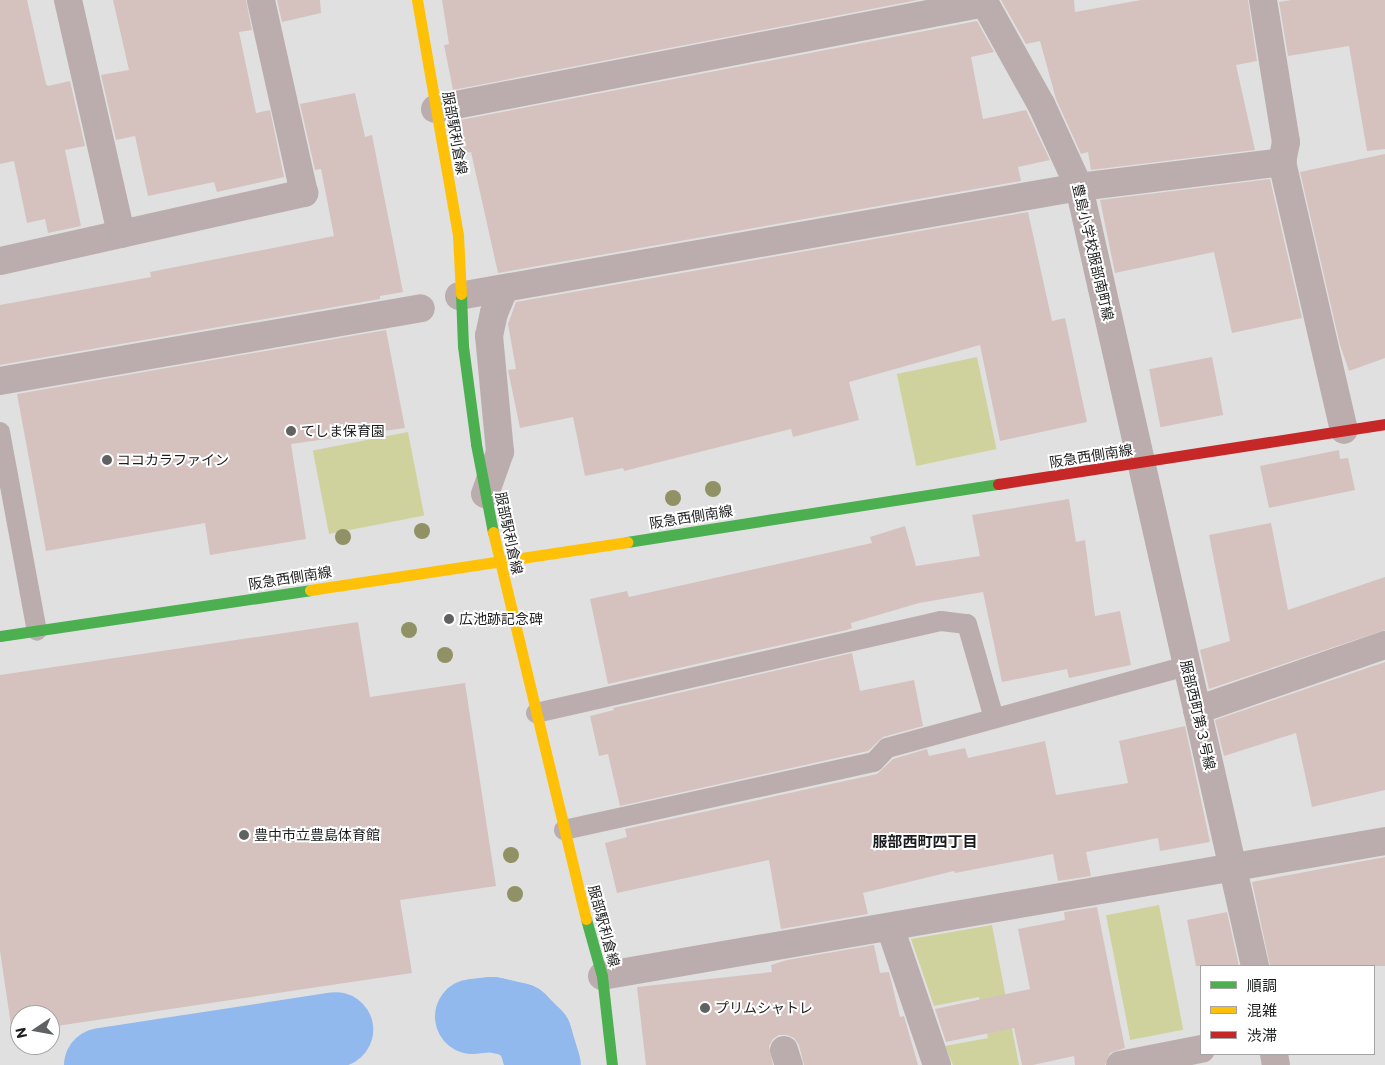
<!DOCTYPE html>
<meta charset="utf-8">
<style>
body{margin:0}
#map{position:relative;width:1385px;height:1065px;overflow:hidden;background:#e0e0e1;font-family:Commissioner,"Noto Sans JP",sans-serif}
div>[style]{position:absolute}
.green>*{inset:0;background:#d0d29e;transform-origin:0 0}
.river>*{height:75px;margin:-37.5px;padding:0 37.5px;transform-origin:37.5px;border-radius:37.5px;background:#91b9ee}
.building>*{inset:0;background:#d5c2be;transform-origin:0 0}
.lane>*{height:20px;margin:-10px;padding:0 10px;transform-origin:10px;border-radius:10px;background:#bbadad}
.street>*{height:28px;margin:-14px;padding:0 14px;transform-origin:14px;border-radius:14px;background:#bbadad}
.fast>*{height:11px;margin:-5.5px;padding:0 5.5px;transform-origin:5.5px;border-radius:5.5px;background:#4caf50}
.slow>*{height:11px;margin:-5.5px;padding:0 5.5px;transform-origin:5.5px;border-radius:5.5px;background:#ffc107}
.jam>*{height:11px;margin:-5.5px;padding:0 5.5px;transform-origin:5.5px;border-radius:5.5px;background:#c62828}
.trees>*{width:16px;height:16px;margin:-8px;border-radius:50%;background:#909165}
.dots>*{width:14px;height:14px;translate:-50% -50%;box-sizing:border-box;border:2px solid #fff;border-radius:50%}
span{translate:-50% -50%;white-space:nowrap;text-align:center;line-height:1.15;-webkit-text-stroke:4px #fff;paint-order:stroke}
.street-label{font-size:14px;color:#1b1c1d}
.poi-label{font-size:14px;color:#1b1c1d}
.left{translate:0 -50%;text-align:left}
.neighbourhood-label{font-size:15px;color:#1b1c1d;font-weight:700}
.legend{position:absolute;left:1200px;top:965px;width:175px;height:90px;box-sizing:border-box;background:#fff;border:1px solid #a4a4a5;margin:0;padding:6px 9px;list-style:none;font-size:15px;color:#1b1c1d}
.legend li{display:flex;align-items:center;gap:10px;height:25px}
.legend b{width:25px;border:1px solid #a4a4a5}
.north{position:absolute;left:10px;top:1005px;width:50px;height:50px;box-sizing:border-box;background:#fff;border:1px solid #a4a4a5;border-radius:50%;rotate:258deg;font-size:14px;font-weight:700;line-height:20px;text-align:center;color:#1b1c1d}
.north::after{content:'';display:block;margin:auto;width:18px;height:22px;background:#606162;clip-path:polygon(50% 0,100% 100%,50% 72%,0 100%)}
</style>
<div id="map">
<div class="green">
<i style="left:977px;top:357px;width:94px;height:82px;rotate:78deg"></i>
<i style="left:408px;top:432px;width:85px;height:97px;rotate:79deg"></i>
<i style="left:1159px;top:905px;width:127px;height:54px;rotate:79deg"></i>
<i style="clip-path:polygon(992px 925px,1019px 1065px,953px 1065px,945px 1046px,988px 1038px,979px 997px,934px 1006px,911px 939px)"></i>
</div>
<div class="river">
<i style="left:472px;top:1016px;width:20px;rotate:-6deg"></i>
<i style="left:492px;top:1014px;width:27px;rotate:13deg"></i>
<i style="left:518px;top:1020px;width:23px;rotate:45deg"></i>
<i style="left:534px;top:1036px;width:30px;rotate:73deg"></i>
<i style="left:101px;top:1065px;width:237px;rotate:-8.7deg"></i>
</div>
<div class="building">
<i style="clip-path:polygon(0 0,27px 0,46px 84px,48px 86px,70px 81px,85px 146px,65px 150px,81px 226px,48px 233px,45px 219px,27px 223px,14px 161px,0 164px)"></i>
<i style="clip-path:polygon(113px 0,246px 0,252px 30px,239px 32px,256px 113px,270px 110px,284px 177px,217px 192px,214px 182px,148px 196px,135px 136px,116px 140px,101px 75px,129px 70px)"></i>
<i style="clip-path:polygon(277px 0,320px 0,321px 13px,282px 22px)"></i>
<i style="clip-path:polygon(442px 0,918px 0,453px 90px,444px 45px,449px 44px)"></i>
<i style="clip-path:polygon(1001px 0,1074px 0,1075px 12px,1141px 0,1248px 0,1257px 61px,1236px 65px,1255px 150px,1091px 170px,1088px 152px,1081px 154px,1056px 99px,1040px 41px,1026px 44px)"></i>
<i style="clip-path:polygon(1291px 0,1385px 0,1385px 149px,1367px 151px,1349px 46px,1288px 56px,1279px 2px)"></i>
<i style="clip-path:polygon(977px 21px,994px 52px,971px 57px,983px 119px,1026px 110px,1050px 160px,1018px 167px,1021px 181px,498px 273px,471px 152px,462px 154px,455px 121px)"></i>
<i style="clip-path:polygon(355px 93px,365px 137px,372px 135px,403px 292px,380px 296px,380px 299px,0 365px,0 305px,151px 277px,150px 272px,334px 236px,321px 169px,315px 170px,300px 104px)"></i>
<i style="clip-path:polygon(1385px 154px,1385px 358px,1349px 371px,1340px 345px,1300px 172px)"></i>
<i style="clip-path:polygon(1270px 179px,1302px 318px,1232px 333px,1214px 252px,1115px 273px,1100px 200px)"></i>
<i style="clip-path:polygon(1028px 212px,1052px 321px,1065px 318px,1087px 422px,1000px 441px,980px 345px,849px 382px,859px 420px,793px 437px,791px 429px,624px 471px,623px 468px,585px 476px,573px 417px,520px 428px,508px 370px,516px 369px,508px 324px,516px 302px)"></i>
<i style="clip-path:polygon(386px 330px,405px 428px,291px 444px,306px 539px,210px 555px,205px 523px,46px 551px,17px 394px)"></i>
<i style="left:1212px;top:357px;width:59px;height:64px;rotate:79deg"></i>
<i style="clip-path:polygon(1339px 450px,1340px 459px,1348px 458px,1355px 490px,1269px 508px,1260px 466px)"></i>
<i style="clip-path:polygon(1069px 499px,1076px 542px,1085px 540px,1095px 616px,1120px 611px,1131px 665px,1069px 678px,1067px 669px,1002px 682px,983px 592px,919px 603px,851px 623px,852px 628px,847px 630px,608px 684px,590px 599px,627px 591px,629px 597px,872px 543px,870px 537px,905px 526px,916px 566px,980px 556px,972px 515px)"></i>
<i style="clip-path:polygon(1271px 523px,1288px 610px,1385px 577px,1385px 630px,1209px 689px,1200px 650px,1230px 641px,1209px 535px)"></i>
<i style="clip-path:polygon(358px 622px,370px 697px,465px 683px,496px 886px,400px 900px,412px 973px,50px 1027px,50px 1015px,20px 1015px,20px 1031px,12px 1032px,0 951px,0 675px)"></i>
<i style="clip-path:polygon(852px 653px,860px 691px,914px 680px,923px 726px,883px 737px,868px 751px,620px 806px,608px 754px,599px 756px,590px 716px,614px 710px,613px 708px)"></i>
<i style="clip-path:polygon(1385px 662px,1385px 790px,1312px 807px,1296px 733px,1224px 756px,1215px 720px)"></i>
<i style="clip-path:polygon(1185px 726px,1210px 842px,1160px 851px,1158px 838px,1086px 852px,1091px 876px,1058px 881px,1053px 854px,955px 873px,954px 871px,863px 893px,868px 914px,781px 929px,769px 860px,617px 893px,605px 843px,627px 837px,625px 829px,877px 774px,893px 759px,927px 749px,929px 756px,965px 748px,968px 758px,1045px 741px,1056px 795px,1128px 783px,1119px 741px)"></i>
<i style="clip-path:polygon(1385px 857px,1385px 966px,1270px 966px,1252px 882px)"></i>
<i style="clip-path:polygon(1097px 907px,1125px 1048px,1110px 1053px,1105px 1065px,1075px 1065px,1074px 1056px,1033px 1065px,1022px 1065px,1014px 1028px,946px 1042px,935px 1009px,1030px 989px,1018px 929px,1065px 920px,1064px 912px)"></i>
<i style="clip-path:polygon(1227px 912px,1239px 966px,1196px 966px,1187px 920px)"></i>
<i style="clip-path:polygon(874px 945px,880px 973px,889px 972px,900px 1017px,904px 1016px,918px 1065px,804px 1065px,799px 1045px,794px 1038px,787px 1035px,779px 1035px,773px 1039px,769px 1046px,773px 1065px,646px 1065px,637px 987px,772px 972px,771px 965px,787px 960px)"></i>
</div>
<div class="lane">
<i style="left:0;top:432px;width:202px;rotate:79.5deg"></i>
<i style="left:536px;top:713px;width:415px;rotate:-12.8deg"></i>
<i style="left:941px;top:621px;width:26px;rotate:7deg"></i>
<i style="left:967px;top:624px;width:98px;rotate:74deg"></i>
<i style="left:564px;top:830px;width:317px;rotate:-12.4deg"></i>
<i style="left:874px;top:762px;width:19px;rotate:-47deg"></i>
<i style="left:887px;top:748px;width:311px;rotate:-15.3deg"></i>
</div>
<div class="street">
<i style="left:68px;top:0;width:240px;rotate:77.2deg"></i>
<i style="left:983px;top:0;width:119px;rotate:60.9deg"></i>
<i style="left:1041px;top:104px;width:91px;rotate:65.4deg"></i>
<i style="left:1079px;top:187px;width:799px;rotate:77.27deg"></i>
<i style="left:1263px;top:0;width:144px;rotate:80.8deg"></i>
<i style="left:1286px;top:142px;width:20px;rotate:101deg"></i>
<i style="left:1282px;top:162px;width:275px;rotate:77deg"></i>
<i style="left:435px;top:109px;width:560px;rotate:-10.91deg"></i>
<i style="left:0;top:261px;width:312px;rotate:-12.6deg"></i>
<i style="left:304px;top:193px;width:198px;rotate:-102.6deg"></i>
<i style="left:459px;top:296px;width:630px;rotate:-9.97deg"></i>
<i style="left:1079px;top:187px;width:205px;rotate:-7deg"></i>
<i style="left:0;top:381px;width:427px;rotate:-9.8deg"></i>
<i style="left:485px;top:494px;width:45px;rotate:-70.3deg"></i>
<i style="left:500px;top:452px;width:117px;rotate:-95.4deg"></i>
<i style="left:489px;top:336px;width:24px;rotate:-78deg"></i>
<i style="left:494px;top:313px;width:26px;rotate:-67deg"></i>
<i style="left:1197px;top:710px;width:199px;rotate:-19.1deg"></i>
<i style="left:890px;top:927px;width:146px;rotate:71.2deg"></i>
<i style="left:602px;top:976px;width:795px;rotate:-9.78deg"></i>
<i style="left:784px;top:1050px;width:16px;rotate:72deg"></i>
<i style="left:1274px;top:1054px;width:11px;rotate:80deg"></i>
<i style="left:1120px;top:1065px;width:83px;rotate:-11.2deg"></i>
</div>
<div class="fast">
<i style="left:461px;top:294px;width:52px;rotate:87.8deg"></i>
<i style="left:463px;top:346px;width:99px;rotate:82.4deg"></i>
<i style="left:476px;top:444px;width:90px;rotate:79.1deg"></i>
<i style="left:627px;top:542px;width:376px;rotate:-8.9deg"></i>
<i style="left:0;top:636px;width:313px;rotate:-8.4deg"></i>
<i style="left:586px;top:919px;width:59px;rotate:74.3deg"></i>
<i style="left:602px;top:976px;width:90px;rotate:83.6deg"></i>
</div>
<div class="slow">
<i style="left:417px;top:0;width:239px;rotate:80.1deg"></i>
<i style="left:458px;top:235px;width:59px;rotate:87.1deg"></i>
<i style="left:493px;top:532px;width:398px;rotate:76.5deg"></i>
<i style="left:310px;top:590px;width:321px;rotate:-8.6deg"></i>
</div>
<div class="jam">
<i style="left:998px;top:484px;width:392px;rotate:-8.8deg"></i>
</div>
<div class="trees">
<i style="left:713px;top:489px"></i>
<i style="left:673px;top:498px"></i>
<i style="left:422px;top:531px"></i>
<i style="left:343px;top:537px"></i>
<i style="left:409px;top:630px"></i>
<i style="left:445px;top:655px"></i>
<i style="left:511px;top:855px"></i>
<i style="left:515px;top:894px"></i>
</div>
<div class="dots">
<i style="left:291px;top:431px;background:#606162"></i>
<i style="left:107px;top:460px;background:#606162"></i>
<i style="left:449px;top:619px;background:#606162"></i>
<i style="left:244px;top:835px;background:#606162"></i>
<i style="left:705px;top:1008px;background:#606162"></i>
</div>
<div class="street-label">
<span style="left:455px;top:133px;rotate:80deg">服部駅利倉線</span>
<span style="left:1093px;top:252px;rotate:77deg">豊島小学校服部南町線</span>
<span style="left:1091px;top:456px;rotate:-9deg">阪急西側南線</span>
<span style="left:691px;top:517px;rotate:-9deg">阪急西側南線</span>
<span style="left:509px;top:533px;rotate:78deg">服部駅利倉線</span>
<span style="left:290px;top:578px;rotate:-9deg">阪急西側南線</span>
<span style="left:1198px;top:715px;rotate:77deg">服部西町第３号線</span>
<span style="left:604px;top:926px;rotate:75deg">服部駅利倉線</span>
</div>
<div class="poi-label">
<span class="left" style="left:301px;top:431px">てしま保育園</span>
<span class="left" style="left:117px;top:460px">ココカラファイン</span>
<span class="left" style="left:459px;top:619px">広池跡記念碑</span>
<span class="left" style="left:254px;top:835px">豊中市立豊島体育館</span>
<span class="left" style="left:715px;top:1008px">プリムシャトレ</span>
</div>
<div class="neighbourhood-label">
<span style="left:925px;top:842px">服部西町四丁目</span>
</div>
<ul class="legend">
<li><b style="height:6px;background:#4caf50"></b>順調</li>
<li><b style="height:6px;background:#ffc107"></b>混雑</li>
<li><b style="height:6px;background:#c62828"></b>渋滞</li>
</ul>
<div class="north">N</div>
</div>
